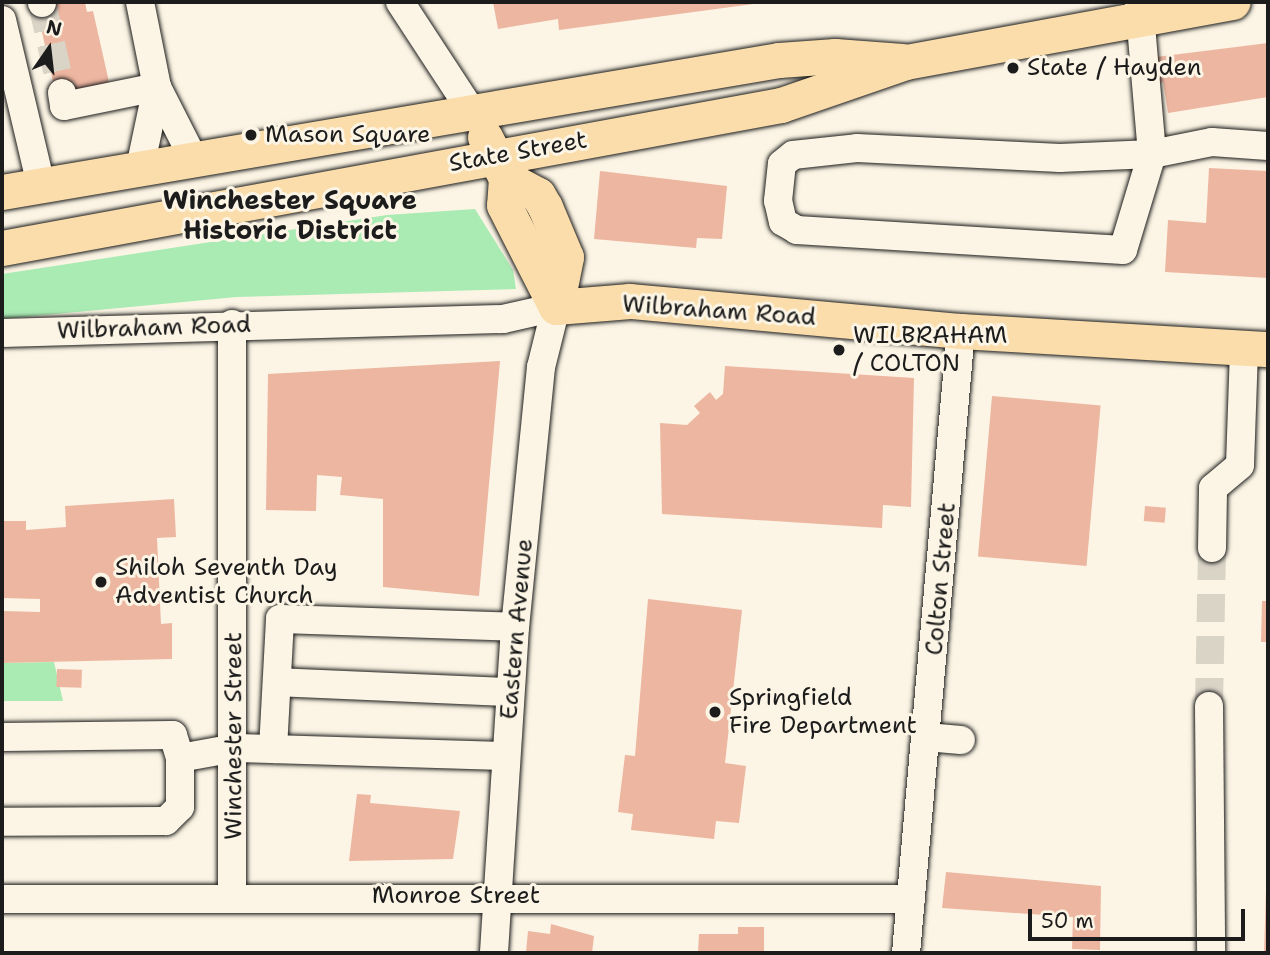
<!DOCTYPE html>
<style>
body{margin:0}
#map{position:relative;width:1270px;height:955px;overflow:hidden;background:#fcf5e5;font-family:"Shantell Sans",sans-serif}
div>[style]{position:absolute}
.green>*{inset:0;background:#aaebb4}
.building>*{inset:0;background:#edb6a1;transform-origin:0 0}
.minor-tunnel>*{height:28px;margin-top:-14px;transform-origin:0;background:repeating-linear-gradient(90deg,#dad4c7 0 28px,transparent 0 42px)}
.roads{filter:drop-shadow(0 0 2px #1c1c1c) drop-shadow(0 0 2px #1c1c1c)}
.minor>*{height:28px;margin:-14px;padding:0 14px;transform-origin:14px;border-radius:14px;background:#fcf5e5}
.major>*{height:35px;margin:-17.5px;padding:0 17.5px;transform-origin:17.5px;border-radius:17.5px;background:#faddab}
.dots>*{width:19px;height:19px;translate:-50% -50%;box-sizing:border-box;border:4px solid #fcf5e5;border-radius:50%}
span{translate:-50% -50%;white-space:nowrap;text-align:center;line-height:1.15;-webkit-text-stroke:6px #fcf5e5;paint-order:stroke}
.poi-label{font-size:24px;color:#1c1c1c}
.left{translate:0 -50%;text-align:left}
.street-label{font-size:24px;color:#1c1c1c}
.neighbourhood-label{font-size:26px;color:#1c1c1c;font-weight:700}
.frame{position:absolute;inset:0;border:4px solid #1c1c1c;pointer-events:none}
.north{position:absolute;left:14px;top:14px;width:70px;height:70px;-webkit-text-stroke:5px #fcf5e5;paint-order:stroke;rotate:14deg;font-size:19px;font-weight:700;line-height:28px;text-align:center;color:#1c1c1c}
.north::after{content:'';display:block;margin:auto;width:24px;height:32px;background:#1c1c1c;clip-path:polygon(50% 0,100% 100%,50% 72%,0 100%)}
.scale{position:absolute;left:1028px;top:909px;width:217px;height:32px;box-sizing:border-box;border:4px solid #1c1c1c;border-top:0;padding-left:9px;font-size:21px;line-height:24px;white-space:nowrap;color:#1c1c1c;-webkit-text-stroke:5px #fcf5e5;paint-order:stroke}
</style>
<div id="map">
<div class="green">
<i style="clip-path:polygon(475px 209px,513px 270px,516px 289px,237px 297px,2px 319px,2px 274px,387px 215px)"></i>
<i style="clip-path:polygon(54px 662px,63px 701px,2px 701px,2px 663px)"></i>
</div>
<div class="building">
<i style="clip-path:polygon(62px 2px,85px 2px,87px 12px,93px 11px,109px 82px,56px 95px,36px 5px)"></i>
<i style="clip-path:polygon(493px 2px,761px 2px,761px 3px,559px 30px,558px 19px,498px 29px)"></i>
<i style="clip-path:polygon(1268px 43px,1268px 97px,1168px 113px,1163px 82px,1152px 84px,1148px 58px)"></i>
<i style="clip-path:polygon(1209px 168px,1268px 171px,1268px 278px,1165px 272px,1168px 220px,1206px 223px)"></i>
<i style="clip-path:polygon(600px 171px,727px 186px,722px 239px,697px 238px,696px 248px,594px 239px)"></i>
<i style="clip-path:polygon(500px 361px,479px 596px,383px 587px,383px 499px,340px 495px,342px 477px,317px 475px,316px 511px,266px 510px,268px 374px)"></i>
<i style="clip-path:polygon(725px 366px,914px 378px,911px 507px,883px 505px,882px 528px,662px 514px,660px 423px,687px 425px,700px 413px,694px 406px,710px 392px,716px 400px,723px 394px)"></i>
<i style="left:992px;top:396px;width:109px;height:161px;rotate:5deg"></i>
<i style="clip-path:polygon(174px 499px,176px 537px,157px 538px,161px 624px,172px 623px,172px 659px,2px 663px,2px 611px,40px 612px,40px 599px,2px 598px,2px 521px,26px 521px,26px 530px,66px 527px,65px 506px)"></i>
<i style="left:1145px;top:506px;width:21px;height:15px;rotate:5deg"></i>
<i style="clip-path:polygon(648px 599px,742px 610px,725px 763px,746px 766px,739px 823px,716px 821px,714px 839px,631px 830px,633px 814px,618px 812px,625px 755px,635px 756px)"></i>
<i style="clip-path:polygon(1262px 601px,1268px 601px,1268px 642px,1261px 642px)"></i>
<i style="left:57px;top:669px;width:25px;height:18px;rotate:2deg"></i>
<i style="clip-path:polygon(357px 794px,371px 795px,370px 803px,460px 811px,453px 859px,349px 861px)"></i>
<i style="clip-path:polygon(946px 872px,1101px 886px,1100px 950px,1072px 949px,1073px 917px,942px 908px)"></i>
<i style="clip-path:polygon(1266px 890px,1268px 890px,1268px 953px,1264px 953px)"></i>
<i style="clip-path:polygon(551px 924px,594px 936px,592px 953px,526px 952px,528px 931px,550px 934px)"></i>
<i style="clip-path:polygon(738px 927px,764px 927px,764px 953px,698px 953px,699px 934px,738px 934px)"></i>
</div>
<div class="minor-tunnel">
<i style="left:42px;top:3px;width:92px;rotate:77.5deg"></i>
<i style="left:1209px;top:706px;width:158px;rotate:-88.9deg"></i>
</div>
<div class="roads">
<div class="minor">
<i style="left:42px;top:2px;width:1px;rotate:90deg"></i>
<i style="left:400px;top:2px;width:131px;rotate:56.8deg"></i>
<i style="left:1139px;top:2px;width:153px;rotate:85.1deg"></i>
<i style="left:1152px;top:154px;width:100px;rotate:106.8deg"></i>
<i style="left:1123px;top:250px;width:327px;rotate:-176.5deg"></i>
<i style="left:797px;top:230px;width:16px;rotate:-150deg"></i>
<i style="left:783px;top:222px;width:22px;rotate:-103deg"></i>
<i style="left:778px;top:201px;width:37px;rotate:-84deg"></i>
<i style="left:782px;top:164px;width:14px;rotate:-39deg"></i>
<i style="left:793px;top:155px;width:64px;rotate:-6.2deg"></i>
<i style="left:857px;top:148px;width:203px;rotate:2.8deg"></i>
<i style="left:1060px;top:158px;width:92px;rotate:-2.5deg"></i>
<i style="left:1152px;top:154px;width:61px;rotate:-11.3deg"></i>
<i style="left:1212px;top:142px;width:56px;rotate:4.1deg"></i>
<i style="left:2px;top:20px;width:170px;rotate:76.7deg"></i>
<i style="left:62px;top:93px;width:13px;rotate:81deg"></i>
<i style="left:64px;top:106px;width:95px;rotate:-11.5deg"></i>
<i style="left:157px;top:87px;width:87px;rotate:-101.3deg"></i>
<i style="left:140px;top:168px;width:83px;rotate:-78.1deg"></i>
<i style="left:157px;top:87px;width:80px;rotate:63.1deg"></i>
<i style="left:232px;top:324px;width:573px;rotate:90deg"></i>
<i style="left:2px;top:333px;width:501px;rotate:-1.6deg"></i>
<i style="left:503px;top:319px;width:54px;rotate:-12.8deg"></i>
<i style="left:556px;top:307px;width:62px;rotate:104deg"></i>
<i style="left:541px;top:367px;width:261px;rotate:95.7deg"></i>
<i style="left:515px;top:627px;width:327px;rotate:93.7deg"></i>
<i style="left:1212px;top:548px;width:60px;rotate:-89deg"></i>
<i style="left:1213px;top:488px;width:35px;rotate:-40deg"></i>
<i style="left:1240px;top:465px;width:117px;rotate:-88deg"></i>
<i style="left:277px;top:682px;width:233px;rotate:2.5deg"></i>
<i style="left:1209px;top:706px;width:247px;rotate:89.5deg"></i>
<i style="left:2px;top:737px;width:171px;rotate:-0.7deg"></i>
<i style="left:173px;top:735px;width:24px;rotate:73deg"></i>
<i style="left:180px;top:758px;width:49px;rotate:90deg"></i>
<i style="left:180px;top:807px;width:20px;rotate:135deg"></i>
<i style="left:166px;top:821px;width:164px;rotate:179.7deg"></i>
<i style="left:926px;top:737px;width:35px;rotate:5deg"></i>
<i style="left:273px;top:749px;width:130px;rotate:-86.9deg"></i>
<i style="left:280px;top:619px;width:235px;rotate:1.9deg"></i>
<i style="left:180px;top:758px;width:56px;rotate:-10.3deg"></i>
<i style="left:235px;top:748px;width:271px;rotate:1.7deg"></i>
<i style="left:2px;top:899px;width:909px"></i>
<i style="left:906px;top:953px;width:624px;rotate:-84.95deg"></i>
</div>
<div class="major">
<i style="left:485px;top:137px;width:46px;rotate:62.9deg"></i>
<i style="left:506px;top:178px;width:36px;rotate:28deg"></i>
<i style="left:538px;top:195px;width:14px;rotate:60deg"></i>
<i style="left:545px;top:207px;width:54px;rotate:67.2deg"></i>
<i style="left:566px;top:257px;width:51px;rotate:101.3deg"></i>
<i style="left:506px;top:178px;width:27px;rotate:94deg"></i>
<i style="left:504px;top:205px;width:114px;rotate:63deg"></i>
<i style="left:2px;top:192px;width:788px;rotate:-9.64deg"></i>
<i style="left:779px;top:60px;width:56px;rotate:-4.1deg"></i>
<i style="left:835px;top:56px;width:67px;rotate:4.3deg"></i>
<i style="left:2px;top:248px;width:792px;rotate:-10.4deg"></i>
<i style="left:781px;top:105px;width:132px;rotate:-19deg"></i>
<i style="left:906px;top:62px;width:332px;rotate:-10.4deg"></i>
<i style="left:556px;top:307px;width:74px;rotate:-4.6deg"></i>
<i style="left:630px;top:301px;width:332px;rotate:5.2deg"></i>
<i style="left:961px;top:331px;width:308px;rotate:3.4deg"></i>
</div>
</div>
<div class="dots">
<i style="left:1013px;top:68px;background:#1c1c1c"></i>
<i style="left:251px;top:135px;background:#1c1c1c"></i>
<i style="left:839px;top:350px;background:#1c1c1c"></i>
<i style="left:101px;top:582px;background:#1c1c1c"></i>
<i style="left:715px;top:712px;background:#1c1c1c"></i>
</div>
<div class="poi-label">
<span class="left" style="left:1027px;top:68px">State / Hayden</span>
<span class="left" style="left:265px;top:135px">Mason Square</span>
<span class="left" style="left:853px;top:350px">WILBRAHAM<br>/ COLTON</span>
<span class="left" style="left:115px;top:582px">Shiloh Seventh Day<br>Adventist Church</span>
<span class="left" style="left:729px;top:712px">Springfield<br>Fire Department</span>
</div>
<div class="street-label">
<span style="left:518px;top:152px;rotate:-10deg">State Street</span>
<span style="left:719px;top:311px;rotate:4deg">Wilbraham Road</span>
<span style="left:154px;top:328px;rotate:-2deg">Wilbraham Road</span>
<span style="left:941px;top:579px;rotate:-85deg">Colton Street</span>
<span style="left:517px;top:629px;rotate:-85deg">Eastern Avenue</span>
<span style="left:234px;top:736px;rotate:-90deg">Winchester Street</span>
<span style="left:456px;top:896px">Monroe Street</span>
</div>
<div class="neighbourhood-label">
<span style="left:290px;top:215px">Winchester Square<br>Historic District</span>
</div>
<div class="frame"></div>
<div class="north">N</div>
<div class="scale">50 m</div>
</div>
